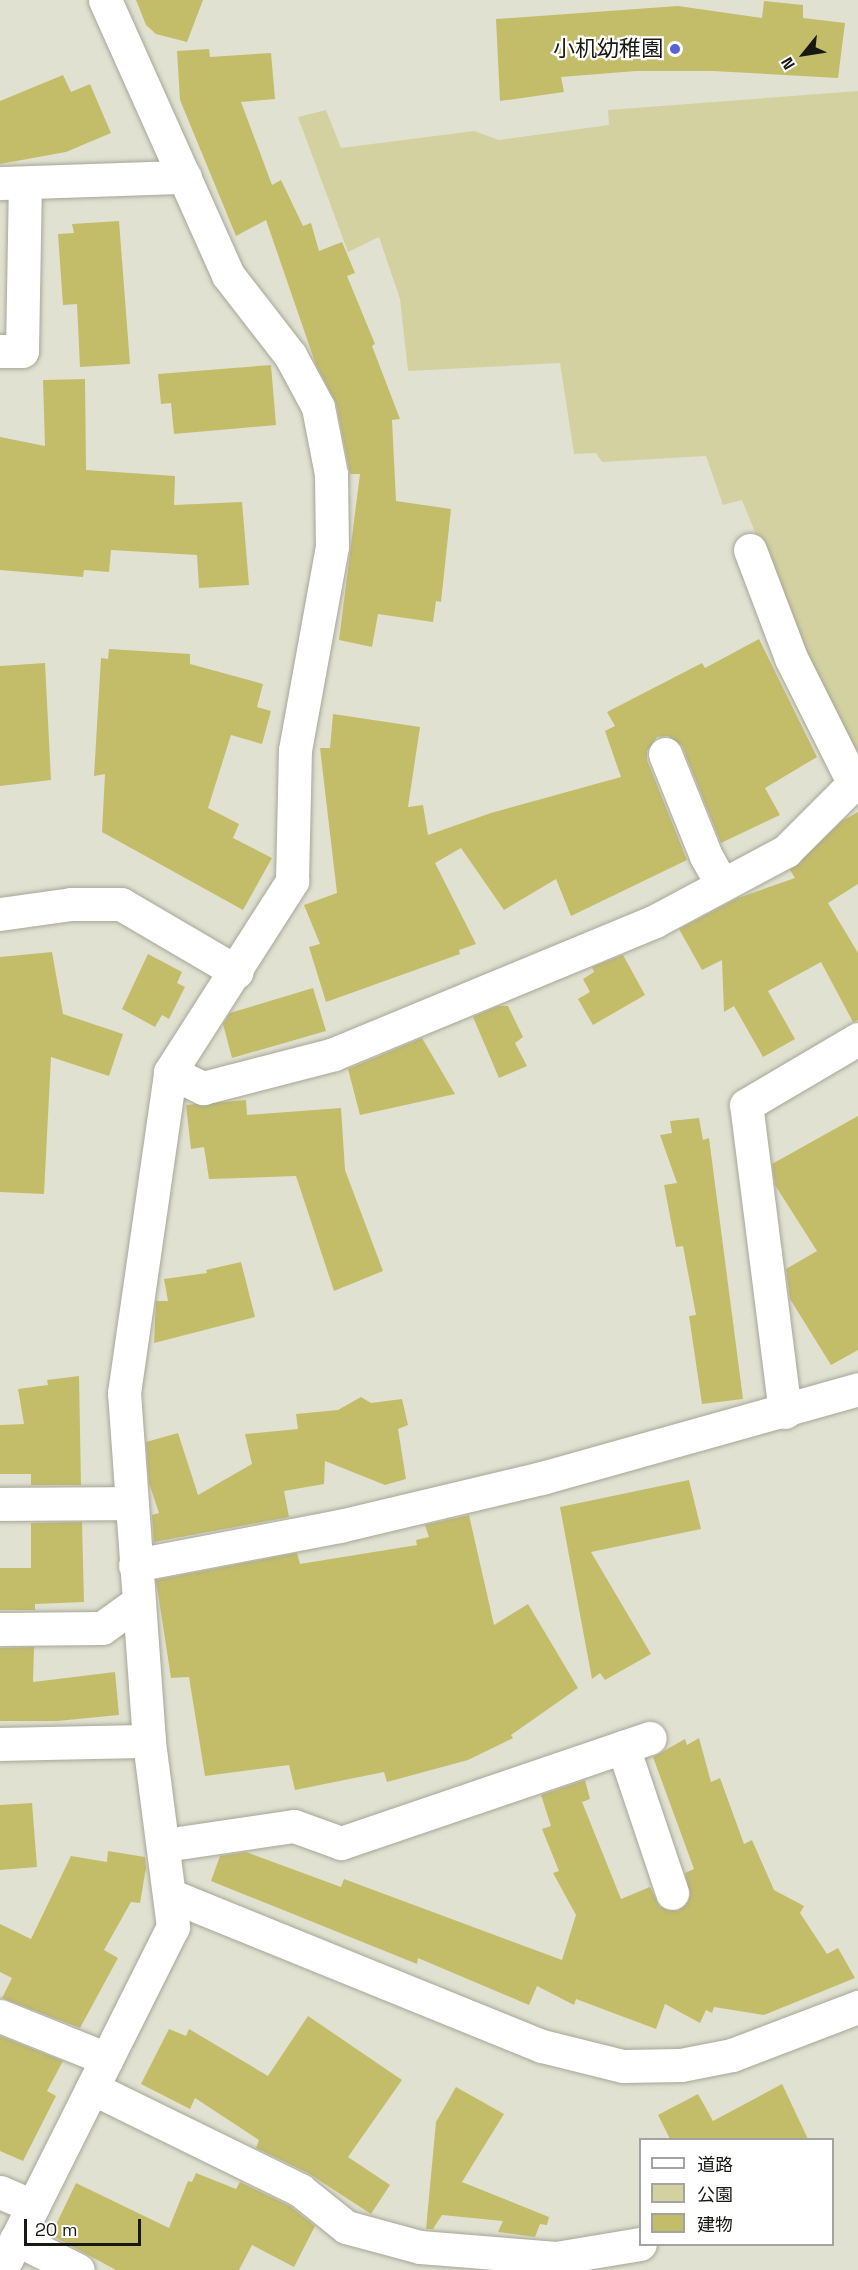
<!DOCTYPE html>
<meta charset="utf-8">
<style>
body{margin:0}
#map{position:relative;width:858px;height:2270px;overflow:hidden;background:#e1e1d1;font-family:"Space Grotesk","Noto Sans JP",sans-serif}
div>[style]{position:absolute}
.green>*{inset:0;background:#d4d1a0}
.building>*{inset:0;background:#c3bd6a}
.roads{filter:drop-shadow(0 0 2px #a7a697) drop-shadow(0 0 2px #a7a697)}
.minor>*{height:33px;margin:-16.5px;padding:0 16.5px;transform-origin:16.5px;border-radius:16.5px;background:#fff}
.dots>*{width:16px;height:16px;translate:-50% -50%;box-sizing:border-box;border:3px solid #fff;border-radius:50%}
span{translate:-50% -50%;white-space:nowrap;text-align:center;line-height:1.15;-webkit-text-stroke:4.5px #fff;paint-order:stroke}
.poi-label{font-size:22px;color:#191913}
.right{translate:-100% -50%;text-align:right}
.legend{position:absolute;left:639px;top:2138px;width:195px;height:108px;box-sizing:border-box;background:#fff;border:2px solid #a3a3a1;margin:0;padding:8px 10px;list-style:none;font-size:18px;color:#191913}
.legend li{display:flex;align-items:center;gap:12px;height:30px}
.legend b{width:30px;border:2px solid #a3a3a1}
.north{position:absolute;left:774px;top:24px;width:60px;height:60px;-webkit-text-stroke:4px #fff;paint-order:stroke;rotate:240deg;font-size:16px;font-weight:700;line-height:24px;text-align:center;color:#191913}
.north::after{content:'';display:block;margin:auto;width:21px;height:27px;background:#191913;clip-path:polygon(50% 0,100% 100%,50% 72%,0 100%)}
.scale{position:absolute;left:24px;top:2219px;width:117px;height:27px;box-sizing:border-box;border:3px solid #191913;border-top:0;padding-left:8px;font-size:18px;line-height:21px;white-space:nowrap;color:#191913;-webkit-text-stroke:4px #fff;paint-order:stroke}
</style>
<div id="map">
<div class="green">
<i style="clip-path:polygon(858px 91px,858px 764px,812px 673px,742px 500px,723px 505px,706px 456px,602px 462px,596px 453px,574px 454px,560px 363px,408px 371px,400px 299px,379px 237px,348px 252px,298px 117px,326px 110px,341px 148px,474px 131px,499px 140px,609px 125px,608px 110px)"></i>
</div>
<div class="building">
<i style="clip-path:polygon(136px 0,203px 0,187px 42px,156px 34px,146px 25px)"></i>
<i style="clip-path:polygon(764px 1px,803px 5px,803px 18px,845px 23px,838px 78px,713px 71px,636px 71px,561px 77px,564px 92px,500px 101px,496px 19px,678px 6px,762px 18px)"></i>
<i style="clip-path:polygon(209px 49px,210px 57px,271px 53px,275px 99px,241px 102px,272px 185px,281px 180px,303px 226px,311px 223px,319px 251px,342px 242px,355px 273px,347px 276px,375px 344px,372px 346px,400px 419px,392px 420px,396px 501px,451px 509px,441px 602px,436px 601px,433px 622px,378px 614px,372px 647px,339px 640px,360px 474px,350px 474px,336px 403px,316px 365px,266px 220px,236px 236px,180px 100px,177px 51px)"></i>
<i style="clip-path:polygon(63px 75px,71px 92px,90px 84px,111px 133px,66px 152px,0 164px,0 101px)"></i>
<i style="clip-path:polygon(119px 221px,130px 364px,80px 367px,77px 304px,63px 305px,58px 234px,74px 233px,72px 224px)"></i>
<i style="clip-path:polygon(271px 365px,276px 425px,174px 434px,171px 403px,161px 404px,158px 374px)"></i>
<i style="clip-path:polygon(85px 379px,86px 470px,175px 476px,174px 505px,242px 502px,249px 585px,199px 588px,197px 555px,111px 550px,109px 572px,84px 570px,83px 577px,0 570px,0 437px,45px 446px,43px 380px)"></i>
<i style="clip-path:polygon(759px 639px,817px 757px,765px 788px,780px 815px,721px 843px,682px 746px,668px 736px,657px 737px,647px 751px,647px 760px,687px 860px,571px 916px,556px 879px,504px 910px,461px 848px,435px 863px,476px 944px,459px 950px,460px 954px,326px 1002px,309px 947px,320px 944px,304px 905px,337px 893px,320px 748px,330px 748px,333px 714px,420px 727px,408px 807px,423px 805px,428px 835px,491px 813px,621px 777px,605px 731px,615px 726px,607px 712px,702px 663px,705px 668px)"></i>
<i style="clip-path:polygon(109px 649px,190px 654px,190px 664px,263px 684px,257px 707px,271px 711px,262px 744px,231px 735px,208px 808px,239px 824px,233px 838px,272px 858px,243px 910px,102px 832px,105px 774px,94px 776px,101px 658px,108px 659px)"></i>
<i style="clip-path:polygon(45px 663px,51px 780px,0 786px,0 666px)"></i>
<i style="clip-path:polygon(858px 812px,858px 884px,828px 903px,858px 953px,858px 1020px,853px 1022px,821px 962px,768px 991px,795px 1039px,763px 1057px,734px 1006px,724px 1012px,722px 960px,702px 970px,679px 929px,738px 898px,795px 878px,790px 870px,842px 821px)"></i>
<i style="clip-path:polygon(52px 952px,63px 1014px,123px 1034px,109px 1076px,51px 1057px,44px 1194px,0 1192px,0 957px)"></i>
<i style="clip-path:polygon(148px 954px,182px 972px,177px 983px,185px 987px,169px 1019px,162px 1015px,155px 1027px,122px 1009px)"></i>
<i style="clip-path:polygon(623px 955px,645px 995px,593px 1025px,578px 999px,590px 992px,583px 979px,594px 972px,592px 967px)"></i>
<i style="clip-path:polygon(313px 988px,326px 1031px,232px 1058px,223px 1024px,230px 1013px)"></i>
<i style="clip-path:polygon(498px 1006px,508px 1006px,523px 1037px,515px 1043px,527px 1066px,499px 1078px,473px 1017px)"></i>
<i style="clip-path:polygon(422px 1038px,455px 1094px,360px 1115px,348px 1069px)"></i>
<i style="clip-path:polygon(246px 1100px,247px 1115px,341px 1108px,345px 1170px,383px 1271px,334px 1291px,296px 1176px,209px 1179px,204px 1147px,191px 1149px,186px 1105px)"></i>
<i style="clip-path:polygon(858px 1116px,858px 1350px,831px 1365px,790px 1299px,786px 1269px,817px 1251px,775px 1185px,772px 1164px)"></i>
<i style="clip-path:polygon(699px 1118px,703px 1140px,709px 1138px,743px 1399px,702px 1404px,689px 1316px,696px 1315px,683px 1246px,676px 1247px,664px 1185px,677px 1183px,660px 1135px,672px 1133px,670px 1121px)"></i>
<i style="clip-path:polygon(241px 1262px,255px 1317px,154px 1343px,156px 1301px,168px 1301px,164px 1279px,207px 1273px,206px 1270px)"></i>
<i style="clip-path:polygon(79px 1376px,81px 1485px,31px 1485px,31px 1474px,0 1474px,0 1425px,24px 1424px,18px 1389px,48px 1385px,47px 1380px)"></i>
<i style="clip-path:polygon(361px 1397px,371px 1403px,402px 1399px,408px 1425px,398px 1429px,406px 1479px,385px 1485px,325px 1461px,324px 1484px,284px 1491px,289px 1517px,154px 1542px,152px 1515px,159px 1513px,149px 1483px,146px 1442px,178px 1433px,198px 1495px,252px 1464px,245px 1434px,298px 1429px,296px 1414px,338px 1410px)"></i>
<i style="clip-path:polygon(689px 1480px,701px 1529px,591px 1552px,651px 1654px,605px 1680px,600px 1673px,592px 1679px,560px 1507px)"></i>
<i style="clip-path:polygon(469px 1515px,494px 1625px,528px 1604px,578px 1688px,511px 1735px,513px 1738px,468px 1760px,387px 1782px,384px 1772px,295px 1790px,289px 1765px,205px 1776px,189px 1677px,171px 1678px,156px 1580px,297px 1553px,300px 1564px,417px 1545px,416px 1540px,429px 1537px,425px 1525px)"></i>
<i style="clip-path:polygon(82px 1522px,84px 1602px,35px 1604px,35px 1610px,0 1610px,0 1568px,31px 1568px,31px 1523px)"></i>
<i style="clip-path:polygon(34px 1647px,33px 1682px,115px 1672px,119px 1715px,57px 1721px,0 1721px,0 1648px)"></i>
<i style="clip-path:polygon(699px 1738px,711px 1782px,720px 1778px,744px 1844px,752px 1840px,774px 1890px,804px 1906px,800px 1913px,827px 1954px,838px 1948px,855px 1978px,764px 2015px,714px 2007px,712px 2013px,706px 2010px,700px 2023px,665px 2004px,656px 2029px,576px 1999px,574px 2005px,537px 1986px,529px 2005px,418px 1958px,417px 1964px,211px 1881px,220px 1856px,246px 1852px,341px 1887px,344px 1879px,562px 1960px,576px 1915px,553px 1873px,559px 1871px,542px 1829px,551px 1826px,541px 1795px,585px 1780px,590px 1799px,582px 1802px,621px 1899px,650px 1887px,660px 1907px,678px 1911px,690px 1896px,685px 1873px,694px 1869px,653px 1757px,685px 1739px,687px 1745px)"></i>
<i style="clip-path:polygon(32px 1803px,37px 1867px,0 1870px,0 1805px)"></i>
<i style="clip-path:polygon(108px 1851px,145px 1857px,146px 1868px,140px 1903px,131px 1902px,104px 1950px,118px 1958px,80px 2028px,2px 1998px,12px 1978px,0 1972px,0 1924px,31px 1939px,71px 1856px,107px 1862px)"></i>
<i style="clip-path:polygon(308px 2016px,402px 2080px,348px 2157px,390px 2185px,371px 2214px,308px 2173px,256px 2148px,259px 2140px,195px 2098px,190px 2109px,141px 2084px,169px 2029px,186px 2036px,189px 2029px,268px 2076px)"></i>
<i style="clip-path:polygon(0 2036px,63px 2061px,47px 2091px,56px 2096px,23px 2161px,0 2151px)"></i>
<i style="clip-path:polygon(782px 2084px,808px 2139px,670px 2139px,658px 2115px,698px 2094px,713px 2121px)"></i>
<i style="clip-path:polygon(456px 2087px,504px 2114px,462px 2182px,549px 2217px,547px 2225px,540px 2224px,535px 2237px,498px 2232px,503px 2221px,442px 2215px,433px 2229px,426px 2229px,436px 2122px)"></i>
<i style="clip-path:polygon(196px 2173px,236px 2189px,240px 2182px,290px 2206px,315px 2226px,294px 2267px,252px 2245px,239px 2270px,116px 2270px,51px 2235px,76px 2183px,169px 2228px,188px 2181px,192px 2182px)"></i>
</div>
<div class="roads">
<div class="minor">
<i style="left:0;top:183px;width:185px;rotate:-1.9deg"></i>
<i style="left:0;top:351px;width:22px"></i>
<i style="left:22px;top:351px;width:168px;rotate:-89deg"></i>
<i style="left:750px;top:550px;width:116px;rotate:69.2deg"></i>
<i style="left:791px;top:658px;width:139px;rotate:63.4deg"></i>
<i style="left:665px;top:754px;width:110px;rotate:68.1deg"></i>
<i style="left:706px;top:856px;width:33px;rotate:61deg"></i>
<i style="left:0;top:914px;width:72px;rotate:-8deg"></i>
<i style="left:71px;top:904px;width:50px"></i>
<i style="left:121px;top:904px;width:134px;rotate:30.4deg"></i>
<i style="left:170px;top:1072px;width:37px;rotate:26deg"></i>
<i style="left:203px;top:1088px;width:135px;rotate:-14.5deg"></i>
<i style="left:334px;top:1054px;width:347px;rotate:-22.5deg"></i>
<i style="left:655px;top:921px;width:149px;rotate:-28.1deg"></i>
<i style="left:786px;top:851px;width:102px;rotate:-45deg"></i>
<i style="left:785px;top:1412px;width:309px;rotate:-97.2deg"></i>
<i style="left:746px;top:1105px;width:130px;rotate:-30.5deg"></i>
<i style="left:0;top:1504px;width:130px;rotate:-0.4deg"></i>
<i style="left:135px;top:1565px;width:209px;rotate:-10.8deg"></i>
<i style="left:340px;top:1526px;width:208px;rotate:-13.4deg"></i>
<i style="left:542px;top:1478px;width:328px;rotate:-15.7deg"></i>
<i style="left:0;top:1629px;width:102px;rotate:-0.6deg"></i>
<i style="left:102px;top:1628px;width:44px;rotate:-35.8deg"></i>
<i style="left:0;top:1744px;width:149px;rotate:-1.2deg"></i>
<i style="left:623px;top:1747px;width:154px;rotate:71.4deg"></i>
<i style="left:165px;top:1845px;width:130px;rotate:-8.4deg"></i>
<i style="left:294px;top:1826px;width:50px;rotate:19.9deg"></i>
<i style="left:341px;top:1843px;width:326px;rotate:-18.8deg"></i>
<i style="left:172px;top:1896px;width:399px;rotate:22.1deg"></i>
<i style="left:542px;top:2046px;width:83px;rotate:13.9deg"></i>
<i style="left:623px;top:2066px;width:58px;rotate:-1deg"></i>
<i style="left:681px;top:2065px;width:52px;rotate:-11.1deg"></i>
<i style="left:732px;top:2055px;width:135px;rotate:-20.9deg"></i>
<i style="left:0;top:2016px;width:115px;rotate:21.9deg"></i>
<i style="left:92px;top:2088px;width:232px;rotate:26.1deg"></i>
<i style="left:300px;top:2190px;width:59px;rotate:38.8deg"></i>
<i style="left:346px;top:2227px;width:77px;rotate:15.1deg"></i>
<i style="left:420px;top:2247px;width:136px;rotate:4.6deg"></i>
<i style="left:556px;top:2258px;width:85px;rotate:-9.5deg"></i>
<i style="left:0;top:2192px;width:36px;rotate:23deg"></i>
<i style="left:16px;top:2239px;width:69px;rotate:26.6deg"></i>
<i style="left:1px;top:2270px;width:384px;rotate:-63.4deg"></i>
<i style="left:173px;top:1927px;width:188px;rotate:-97.4deg"></i>
<i style="left:149px;top:1741px;width:349px;rotate:-94.1deg"></i>
<i style="left:124px;top:1393px;width:324px;rotate:-81.8deg"></i>
<i style="left:170px;top:1072px;width:227px;rotate:-57.4deg"></i>
<i style="left:292px;top:881px;width:131px;rotate:-88.7deg"></i>
<i style="left:295px;top:750px;width:206px;rotate:-79.7deg"></i>
<i style="left:332px;top:547px;width:73px;rotate:-90.8deg"></i>
<i style="left:331px;top:474px;width:68px;rotate:-101deg"></i>
<i style="left:318px;top:407px;width:59px;rotate:-118.3deg"></i>
<i style="left:290px;top:355px;width:101px;rotate:-127.8deg"></i>
<i style="left:228px;top:275px;width:301px;rotate:-114.1deg"></i>
</div>
</div>
<div class="dots">
<i style="left:675px;top:49px;background:#5662d8"></i>
</div>
<div class="poi-label">
<span class="right" style="left:663px;top:49px">小机幼稚園</span>
</div>
<ul class="legend">
<li><b style="height:8px;background:#fff"></b>道路</li>
<li><b style="height:16px;background:#d4d1a0"></b>公園</li>
<li><b style="height:16px;background:#c3bd6a"></b>建物</li>
</ul>
<div class="north">N</div>
<div class="scale">20 m</div>
</div>
